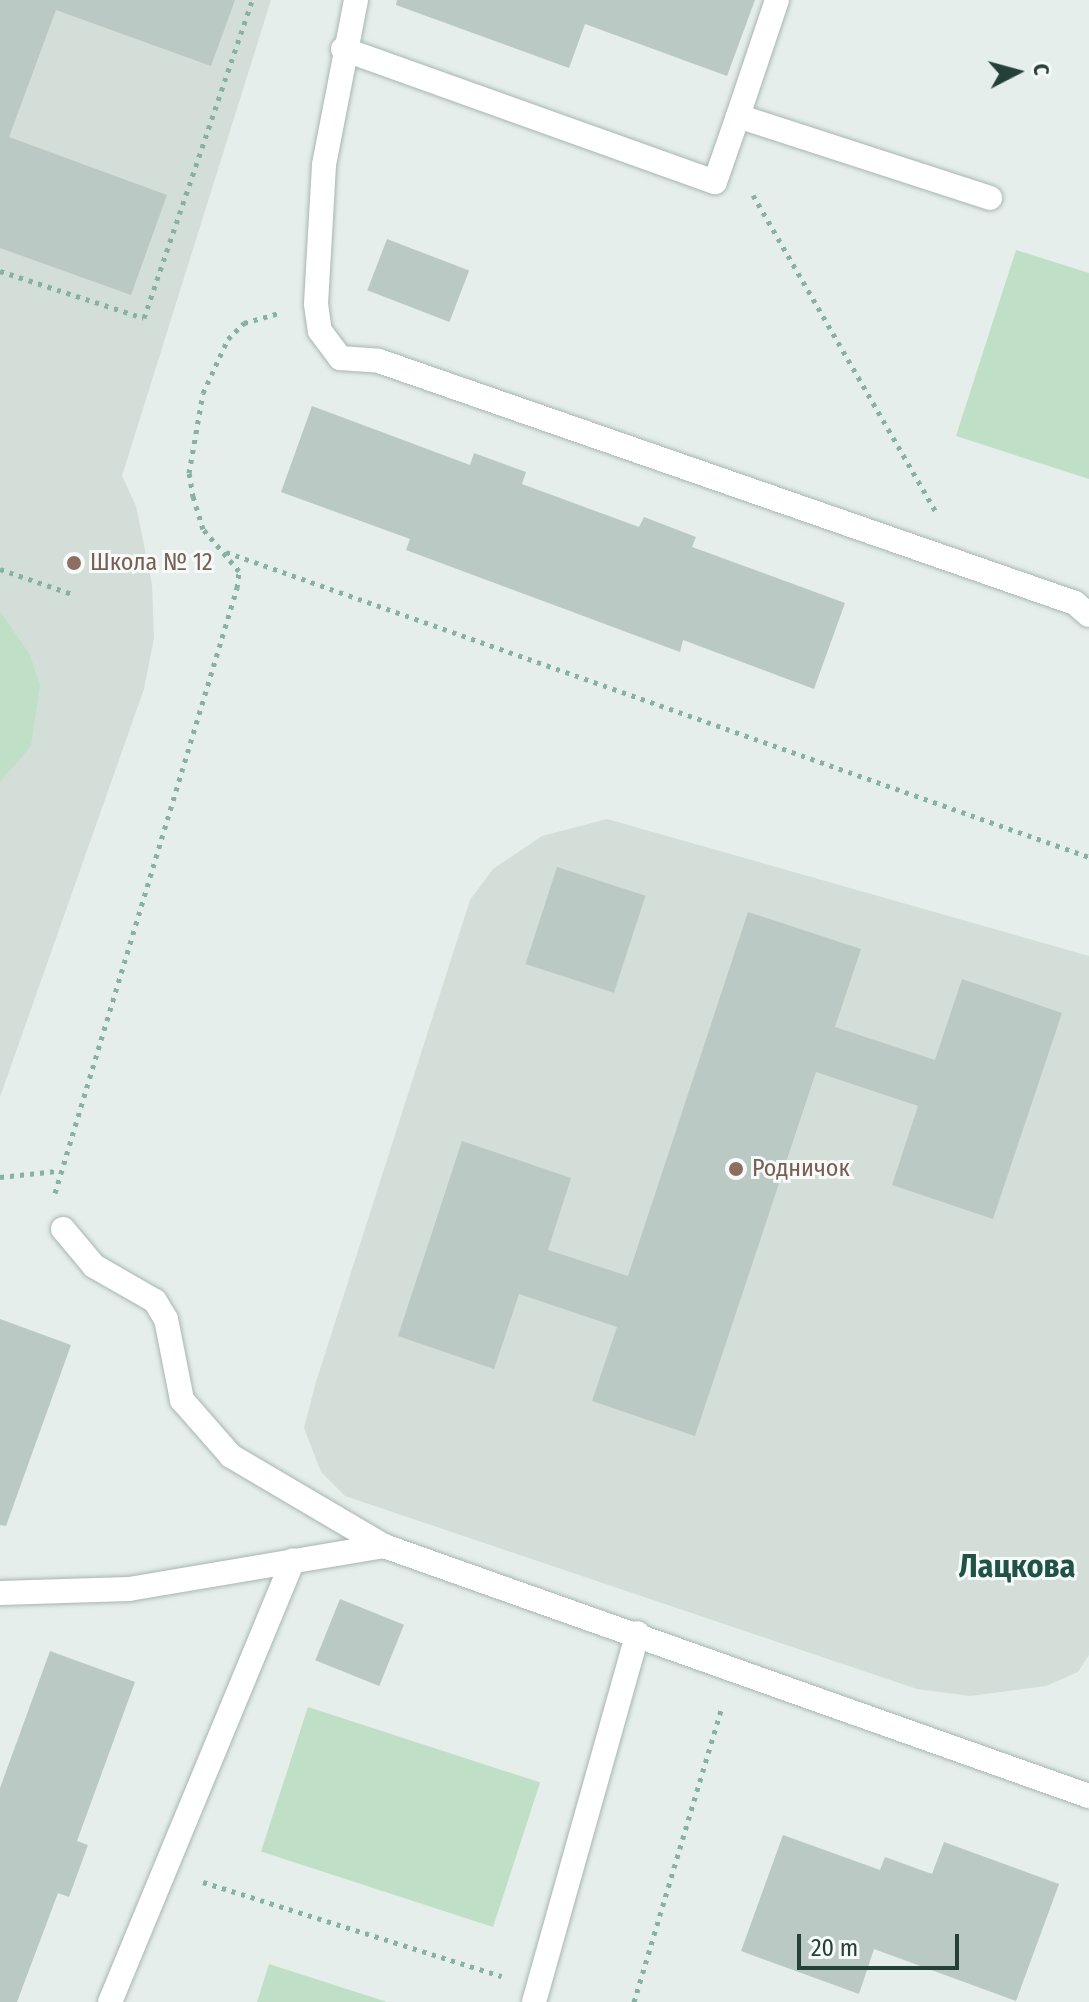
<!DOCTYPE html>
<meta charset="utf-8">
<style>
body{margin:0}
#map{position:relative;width:1089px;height:2002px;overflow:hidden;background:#e5eeea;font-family:"Fira Sans Condensed",sans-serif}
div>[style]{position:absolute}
.built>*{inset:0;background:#d3ded9}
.green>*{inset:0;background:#bfdfc7;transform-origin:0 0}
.building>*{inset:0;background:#bac9c3;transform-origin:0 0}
.path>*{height:5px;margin-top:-2.5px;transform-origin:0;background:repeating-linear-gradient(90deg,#86b2a4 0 4px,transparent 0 10px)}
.roads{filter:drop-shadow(0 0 2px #a7b6b1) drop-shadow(0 0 2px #a7b6b1)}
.service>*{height:24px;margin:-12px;padding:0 12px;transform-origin:12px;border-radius:12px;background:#fff}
.dots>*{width:22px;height:22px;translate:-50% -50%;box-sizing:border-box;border:4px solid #f6faf8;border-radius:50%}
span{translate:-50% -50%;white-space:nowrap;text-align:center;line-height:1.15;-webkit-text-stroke:6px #f6faf8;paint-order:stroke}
.education-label{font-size:24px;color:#785e54}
.left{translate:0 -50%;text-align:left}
.district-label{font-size:32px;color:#205346;font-weight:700}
.north{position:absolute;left:977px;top:32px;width:80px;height:80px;-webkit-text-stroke:6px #f6faf8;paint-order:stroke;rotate:84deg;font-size:22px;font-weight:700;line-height:32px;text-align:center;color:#244039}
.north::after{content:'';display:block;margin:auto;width:28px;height:36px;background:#244039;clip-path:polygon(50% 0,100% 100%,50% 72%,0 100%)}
.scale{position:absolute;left:797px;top:1934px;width:162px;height:36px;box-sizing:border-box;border:4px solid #244039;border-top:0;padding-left:10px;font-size:24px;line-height:28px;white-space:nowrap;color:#244039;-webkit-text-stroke:6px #f6faf8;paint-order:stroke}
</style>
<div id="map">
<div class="built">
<i style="clip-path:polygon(0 0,271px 0,122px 476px,136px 506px,152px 584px,154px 638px,144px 689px,0 1097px)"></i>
<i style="clip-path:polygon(607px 819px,1089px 956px,1089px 1655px,1078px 1672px,1046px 1686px,970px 1696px,917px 1689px,345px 1496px,321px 1472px,304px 1428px,316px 1382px,470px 900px,493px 869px,542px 836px)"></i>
</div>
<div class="green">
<i style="clip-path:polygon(1016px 250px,1089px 273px,1089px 479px,956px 436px)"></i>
<i style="clip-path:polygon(0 611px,30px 655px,40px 685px,31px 746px,0 782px)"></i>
<i style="left:308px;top:1707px;width:244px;height:152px;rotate:18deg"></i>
<i style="clip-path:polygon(269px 1964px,387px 2002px,257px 2002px)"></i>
</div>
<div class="building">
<i style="clip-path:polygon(0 0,235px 0,211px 66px,56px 10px,9px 137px,167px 195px,131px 295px,0 248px)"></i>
<i style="clip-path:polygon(397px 0,755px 0,727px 76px,585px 24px,569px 68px,396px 5px)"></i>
<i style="left:387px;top:239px;width:88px;height:55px;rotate:21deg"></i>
<i style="clip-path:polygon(312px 406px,470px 465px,474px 453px,526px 472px,522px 484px,639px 527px,644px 517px,696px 537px,692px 547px,845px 603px,814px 689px,683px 640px,680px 652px,578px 614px,406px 550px,410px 539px,281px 492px)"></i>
<i style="left:557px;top:867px;width:93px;height:102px;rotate:18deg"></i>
<i style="clip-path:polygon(748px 912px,861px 949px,835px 1027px,935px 1060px,962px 979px,1062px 1013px,993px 1219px,892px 1185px,918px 1106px,816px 1072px,695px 1436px,592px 1401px,617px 1327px,519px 1294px,494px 1369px,398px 1336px,462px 1141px,571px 1178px,548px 1250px,628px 1276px)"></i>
<i style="clip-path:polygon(0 1319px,71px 1345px,6px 1526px,0 1525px)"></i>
<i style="left:340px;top:1599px;width:69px;height:66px;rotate:22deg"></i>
<i style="clip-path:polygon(50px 1651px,135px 1682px,77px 1841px,88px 1845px,69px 1897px,58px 1893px,17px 2002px,0 2002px,0 1788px)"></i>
<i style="clip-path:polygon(783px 1835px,880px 1870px,885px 1857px,932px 1874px,944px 1842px,1059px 1884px,1016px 2001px,874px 1949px,859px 1994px,741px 1951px)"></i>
</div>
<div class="path">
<i style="left:753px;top:195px;width:366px;rotate:60deg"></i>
<i style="left:0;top:271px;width:151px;rotate:18.1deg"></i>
<i style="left:144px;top:318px;width:336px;rotate:-71.2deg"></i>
<i style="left:226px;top:552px;width:915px;rotate:19.46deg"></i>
<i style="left:0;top:569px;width:76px;rotate:19.1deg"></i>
<i style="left:0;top:1177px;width:57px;rotate:-6deg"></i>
<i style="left:55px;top:1193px;width:632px;rotate:-73.26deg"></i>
<i style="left:237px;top:588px;width:17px;rotate:-83deg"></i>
<i style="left:239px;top:571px;width:55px;rotate:-130.6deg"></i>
<i style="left:203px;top:529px;width:34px;rotate:-107deg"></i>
<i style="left:193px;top:497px;width:24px;rotate:-99deg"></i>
<i style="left:189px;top:473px;width:81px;rotate:-80.1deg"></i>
<i style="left:203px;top:393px;width:60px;rotate:-65.2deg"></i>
<i style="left:228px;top:339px;width:23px;rotate:-45deg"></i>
<i style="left:244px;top:323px;width:35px;rotate:-16deg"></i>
<i style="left:203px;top:1882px;width:313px;rotate:17.5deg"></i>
<i style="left:634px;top:2002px;width:309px;rotate:-73.4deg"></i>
</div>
<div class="roads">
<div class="service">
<i style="left:356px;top:0;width:168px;rotate:101deg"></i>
<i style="left:324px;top:165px;width:139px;rotate:93.3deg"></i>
<i style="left:316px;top:304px;width:27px;rotate:82deg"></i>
<i style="left:320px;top:331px;width:34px;rotate:53deg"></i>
<i style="left:340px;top:358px;width:39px;rotate:4deg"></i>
<i style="left:379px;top:361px;width:737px;rotate:19.17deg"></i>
<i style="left:1075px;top:603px;width:18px;rotate:41deg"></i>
<i style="left:777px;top:0;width:122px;rotate:108.6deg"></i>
<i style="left:738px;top:116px;width:265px;rotate:18deg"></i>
<i style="left:343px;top:49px;width:395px;rotate:19.7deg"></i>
<i style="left:715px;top:182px;width:70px;rotate:-70.8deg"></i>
<i style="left:63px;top:1229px;width:48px;rotate:50deg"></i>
<i style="left:94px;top:1266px;width:70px;rotate:29.8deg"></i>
<i style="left:155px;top:1301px;width:21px;rotate:59deg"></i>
<i style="left:166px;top:1319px;width:83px;rotate:78.8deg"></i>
<i style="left:182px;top:1400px;width:74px;rotate:48.8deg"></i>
<i style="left:231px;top:1456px;width:178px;rotate:30.5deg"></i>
<i style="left:0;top:1593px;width:129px;rotate:-1.8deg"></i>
<i style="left:129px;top:1589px;width:259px;rotate:-9.6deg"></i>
<i style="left:384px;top:1546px;width:748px;rotate:19.53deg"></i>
<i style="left:110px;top:2002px;width:478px;rotate:-67.5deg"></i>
<i style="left:534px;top:2002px;width:383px;rotate:-74.3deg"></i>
</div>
</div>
<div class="dots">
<i style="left:74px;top:563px;background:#8d6e63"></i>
<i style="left:736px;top:1169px;background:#8d6e63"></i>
</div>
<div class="education-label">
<span class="left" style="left:90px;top:563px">Школа № 12</span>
<span class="left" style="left:752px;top:1169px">Родничок</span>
</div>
<div class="district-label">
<span style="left:1017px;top:1566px">Лацкова</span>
</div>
<div class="north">С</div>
<div class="scale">20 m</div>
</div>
